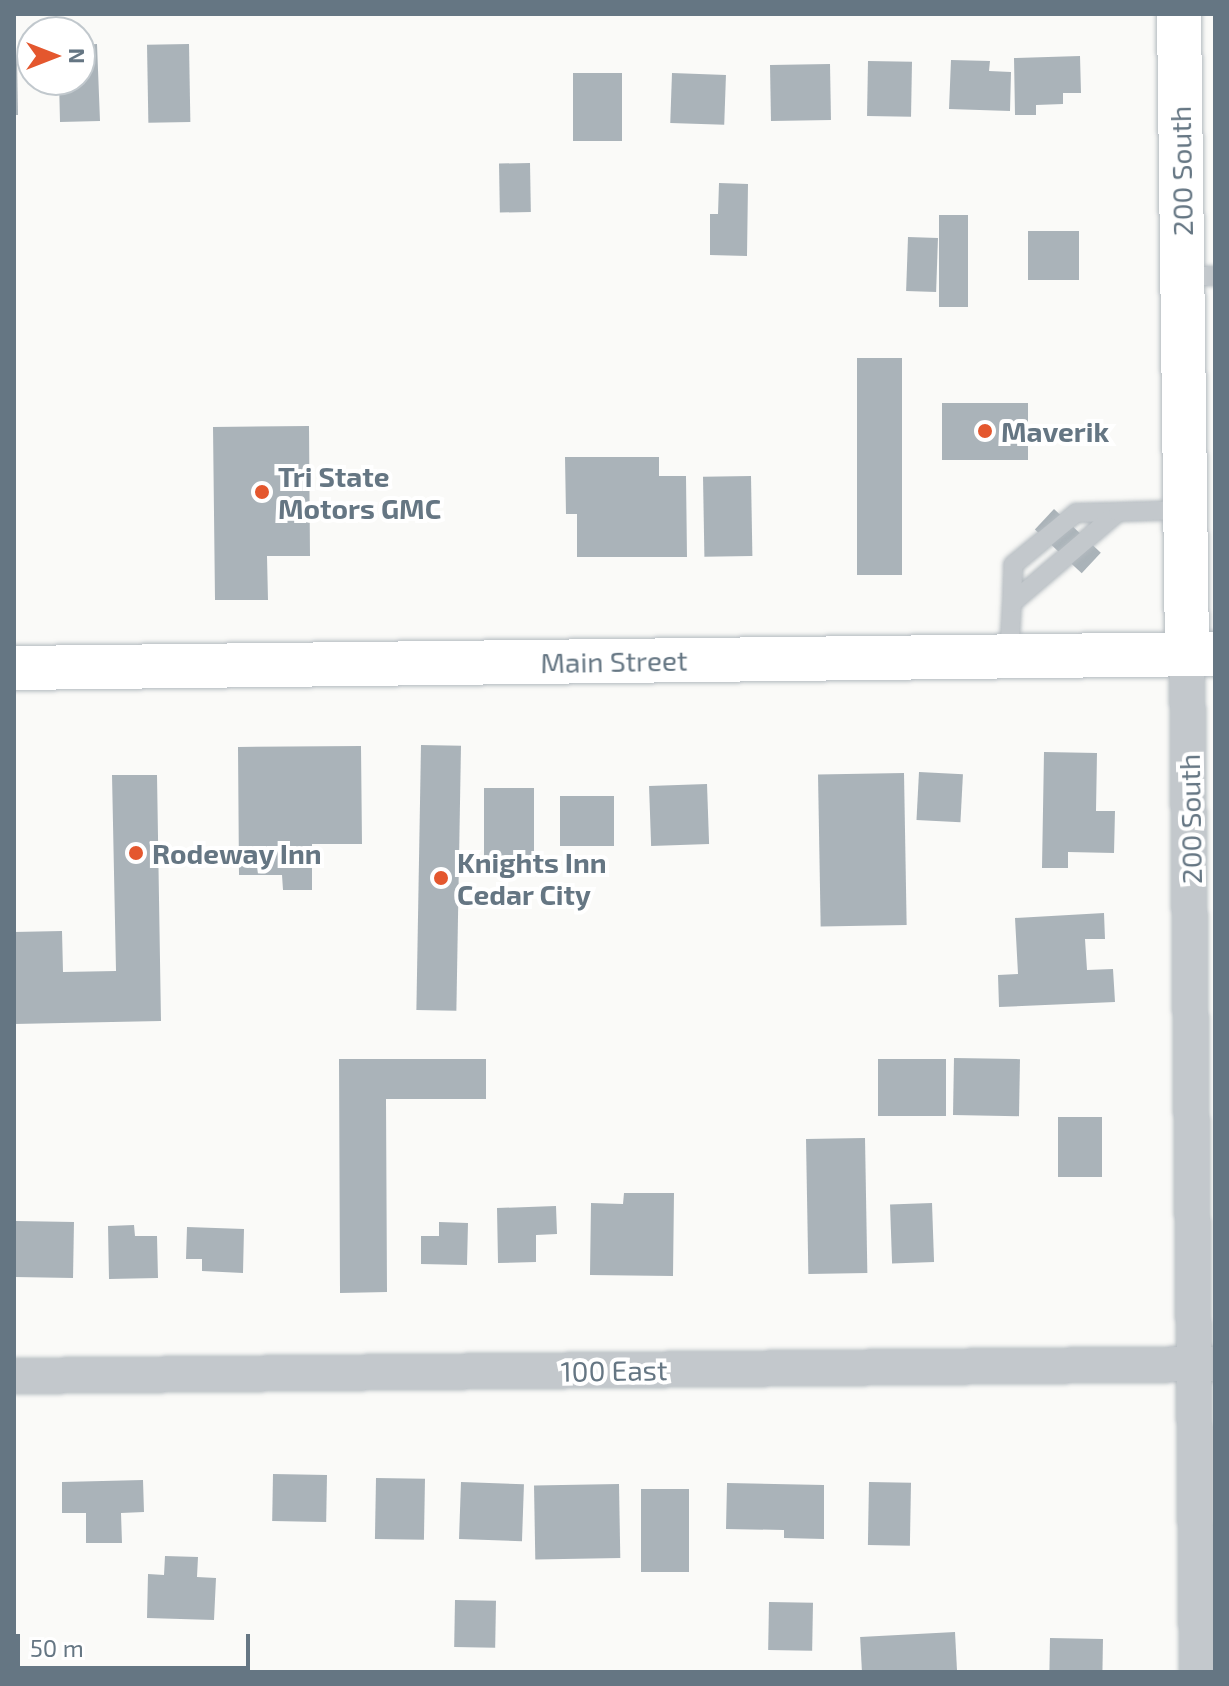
<!DOCTYPE html>
<style>
body{margin:0}
#map{position:relative;width:1229px;height:1686px;overflow:hidden;background:#fafaf8;font-family:"Exo 2",sans-serif}
div>[style]{position:absolute}
.building>*{inset:0;background:#aab3b9;transform-origin:0 0}
.roads{filter:drop-shadow(0 0 2px #b3babf) drop-shadow(0 0 2px #b3babf)}
.lane>*{height:18px;margin:-9px;padding:0 9px;transform-origin:9px;border-radius:9px;background:#c3c8cc}
.street>*{height:34px;margin:-17px;padding:0 17px;transform-origin:17px;border-radius:17px;background:#c3c8cc}
.secondary>*{height:44px;margin:-22px;padding:0 22px;transform-origin:22px;border-radius:22px;background:#fff}
.primary>*{height:44px;margin:-22px;padding:0 22px;transform-origin:22px;border-radius:22px;background:#fff}
.dots>*{width:22px;height:22px;translate:-50% -50%;box-sizing:border-box;border:4px solid #fff;border-radius:50%}
span{translate:-50% -50%;white-space:nowrap;text-align:center;line-height:1.15;-webkit-text-stroke:8px #fff;paint-order:stroke}
.street-label{font-size:28px;color:#657683}
.poi-label{font-size:28px;color:#657683;font-weight:700}
.left{translate:0 -50%;text-align:left}
.frame{position:absolute;inset:0;border:16px solid #657683;pointer-events:none}
.north{position:absolute;left:16px;top:16px;width:80px;height:80px;box-sizing:border-box;background:#fff;border:2px solid #c1c8cd;border-radius:50%;rotate:90deg;font-size:22px;font-weight:700;line-height:32px;text-align:center;color:#657683}
.north::after{content:'';display:block;margin:auto;width:28px;height:36px;background:#e4572e;clip-path:polygon(50% 0,100% 100%,50% 72%,0 100%)}
.scale{position:absolute;left:16px;top:1634px;width:234px;height:36px;box-sizing:border-box;border:4px solid #657683;border-top:0;padding-left:10px;font-size:24px;line-height:28px;white-space:nowrap;color:#657683;-webkit-text-stroke:6px #fff;paint-order:stroke}
</style>
<div id="map">
<div class="building">
<i style="clip-path:polygon(97px 44px,100px 121px,60px 122px,59px 80px,80px 80px,80px 45px)"></i>
<i style="left:189px;top:44px;width:78px;height:42px;rotate:89deg"></i>
<i style="clip-path:polygon(14px 56px,17px 56px,18px 115px,14px 115px)"></i>
<i style="clip-path:polygon(1080px 56px,1081px 93px,1063px 93px,1063px 104px,1036px 105px,1036px 115px,1015px 115px,1014px 58px)"></i>
<i style="clip-path:polygon(951px 60px,990px 61px,989px 71px,1011px 72px,1010px 111px,949px 109px)"></i>
<i style="left:868px;top:61px;width:44px;height:55px;rotate:1deg"></i>
<i style="left:830px;top:64px;width:56px;height:60px;rotate:89deg"></i>
<i style="left:573px;top:73px;width:49px;height:68px"></i>
<i style="left:672px;top:73px;width:54px;height:50px;rotate:2deg"></i>
<i style="left:530px;top:163px;width:49px;height:31px;rotate:89deg"></i>
<i style="clip-path:polygon(719px 183px,748px 184px,747px 256px,710px 255px,710px 214px,718px 214px)"></i>
<i style="left:939px;top:215px;width:29px;height:92px"></i>
<i style="left:1028px;top:231px;width:51px;height:49px"></i>
<i style="left:908px;top:237px;width:30px;height:54px;rotate:2deg"></i>
<i style="left:857px;top:358px;width:45px;height:217px"></i>
<i style="left:942px;top:403px;width:86px;height:57px"></i>
<i style="clip-path:polygon(309px 426px,310px 556px,267px 556px,268px 600px,215px 600px,213px 427px)"></i>
<i style="clip-path:polygon(565px 457px,659px 457px,659px 476px,686px 476px,687px 557px,577px 557px,577px 514px,566px 514px)"></i>
<i style="left:751px;top:476px;width:80px;height:48px;rotate:89deg"></i>
<i style="left:1054px;top:509px;width:64px;height:28px;rotate:43deg"></i>
<i style="left:421px;top:745px;width:40px;height:265px;rotate:1deg"></i>
<i style="clip-path:polygon(361px 746px,362px 844px,312px 844px,312px 890px,283px 890px,282px 875px,239px 875px,238px 747px)"></i>
<i style="clip-path:polygon(1044px 752px,1097px 753px,1096px 811px,1115px 811px,1114px 853px,1068px 852px,1068px 868px,1042px 868px)"></i>
<i style="left:919px;top:772px;width:44px;height:48px;rotate:3deg"></i>
<i style="left:904px;top:773px;width:152px;height:86px;rotate:89deg"></i>
<i style="clip-path:polygon(112px 775px,157px 775px,161px 1021px,14px 1024px,14px 932px,62px 931px,63px 972px,116px 971px)"></i>
<i style="left:707px;top:784px;width:60px;height:58px;rotate:88deg"></i>
<i style="left:484px;top:788px;width:50px;height:75px"></i>
<i style="left:560px;top:796px;width:54px;height:50px"></i>
<i style="clip-path:polygon(1104px 913px,1105px 939px,1085px 939px,1087px 970px,1113px 969px,1115px 1002px,999px 1007px,998px 975px,1018px 974px,1015px 918px)"></i>
<i style="left:954px;top:1058px;width:66px;height:57px;rotate:1deg"></i>
<i style="clip-path:polygon(339px 1059px,486px 1059px,486px 1099px,386px 1099px,387px 1292px,340px 1293px)"></i>
<i style="left:878px;top:1059px;width:68px;height:57px"></i>
<i style="left:1058px;top:1117px;width:44px;height:60px"></i>
<i style="left:865px;top:1138px;width:135px;height:59px;rotate:89deg"></i>
<i style="clip-path:polygon(624px 1193px,674px 1193px,673px 1276px,590px 1275px,591px 1203px,623px 1204px)"></i>
<i style="left:932px;top:1203px;width:59px;height:42px;rotate:88deg"></i>
<i style="clip-path:polygon(556px 1206px,557px 1234px,536px 1235px,536px 1262px,498px 1263px,497px 1208px)"></i>
<i style="left:16px;top:1221px;width:58px;height:56px;rotate:1deg"></i>
<i style="clip-path:polygon(439px 1222px,468px 1223px,467px 1265px,421px 1264px,421px 1236px,439px 1236px)"></i>
<i style="clip-path:polygon(134px 1225px,135px 1236px,157px 1236px,158px 1278px,109px 1279px,108px 1226px)"></i>
<i style="clip-path:polygon(187px 1227px,244px 1229px,243px 1273px,202px 1271px,202px 1259px,186px 1259px)"></i>
<i style="left:273px;top:1474px;width:54px;height:47px;rotate:1deg"></i>
<i style="left:376px;top:1478px;width:49px;height:61px;rotate:1deg"></i>
<i style="clip-path:polygon(143px 1480px,144px 1512px,121px 1513px,122px 1543px,86px 1543px,86px 1513px,62px 1513px,62px 1482px)"></i>
<i style="left:461px;top:1482px;width:63px;height:57px;rotate:2deg"></i>
<i style="left:869px;top:1482px;width:42px;height:63px;rotate:1deg"></i>
<i style="clip-path:polygon(727px 1483px,824px 1485px,824px 1539px,784px 1538px,784px 1530px,726px 1529px)"></i>
<i style="left:619px;top:1484px;width:74px;height:85px;rotate:89deg"></i>
<i style="left:641px;top:1489px;width:48px;height:83px"></i>
<i style="clip-path:polygon(165px 1556px,198px 1557px,197px 1577px,216px 1578px,214px 1620px,147px 1618px,148px 1574px,164px 1575px)"></i>
<i style="left:455px;top:1600px;width:41px;height:47px;rotate:1deg"></i>
<i style="left:769px;top:1602px;width:44px;height:48px;rotate:1deg"></i>
<i style="left:955px;top:1632px;width:40px;height:95px;rotate:87deg"></i>
<i style="left:1050px;top:1638px;width:53px;height:34px;rotate:1deg"></i>
</div>
<div class="roads">
<div class="lane">
<i style="left:1182px;top:276px;width:33px"></i>
<i style="left:1012px;top:603px;width:38px;rotate:-88deg"></i>
<i style="left:1013px;top:565px;width:82px;rotate:-39.5deg"></i>
<i style="left:1076px;top:513px;width:42px;rotate:-1.4deg"></i>
<i style="left:1009px;top:656px;width:53px;rotate:-86.8deg"></i>
<i style="left:1012px;top:603px;width:140px;rotate:-40.6deg"></i>
<i style="left:1118px;top:512px;width:67px;rotate:-1.7deg"></i>
</div>
<div class="street">
<i style="left:1187px;top:654px;width:1018px;rotate:89.44deg"></i>
<i style="left:14px;top:1376px;width:1201px;rotate:-0.57deg"></i>
</div>
<div class="secondary">
<i style="left:1179px;top:14px;width:640px;rotate:89.28deg"></i>
</div>
<div class="primary">
<i style="left:14px;top:668px;width:1201px;rotate:-0.67deg"></i>
</div>
</div>
<div class="dots">
<i style="left:985px;top:431px;background:#e4572e"></i>
<i style="left:262px;top:492px;background:#e4572e"></i>
<i style="left:136px;top:853px;background:#e4572e"></i>
<i style="left:441px;top:878px;background:#e4572e"></i>
</div>
<div class="street-label">
<span style="left:1181px;top:171px;rotate:-91deg">200 South</span>
<span style="left:614px;top:661px;rotate:-1deg">Main Street</span>
<span style="left:1190px;top:819px;rotate:-91deg">200 South</span>
<span style="left:614px;top:1370px;rotate:-1deg">100 East</span>
</div>
<div class="poi-label">
<span class="left" style="left:1001px;top:431px">Maverik</span>
<span class="left" style="left:278px;top:492px">Tri State<br>Motors GMC</span>
<span class="left" style="left:152px;top:853px">Rodeway Inn</span>
<span class="left" style="left:457px;top:878px">Knights Inn<br>Cedar City</span>
</div>
<div class="frame"></div>
<div class="north">N</div>
<div class="scale">50 m</div>
</div>
